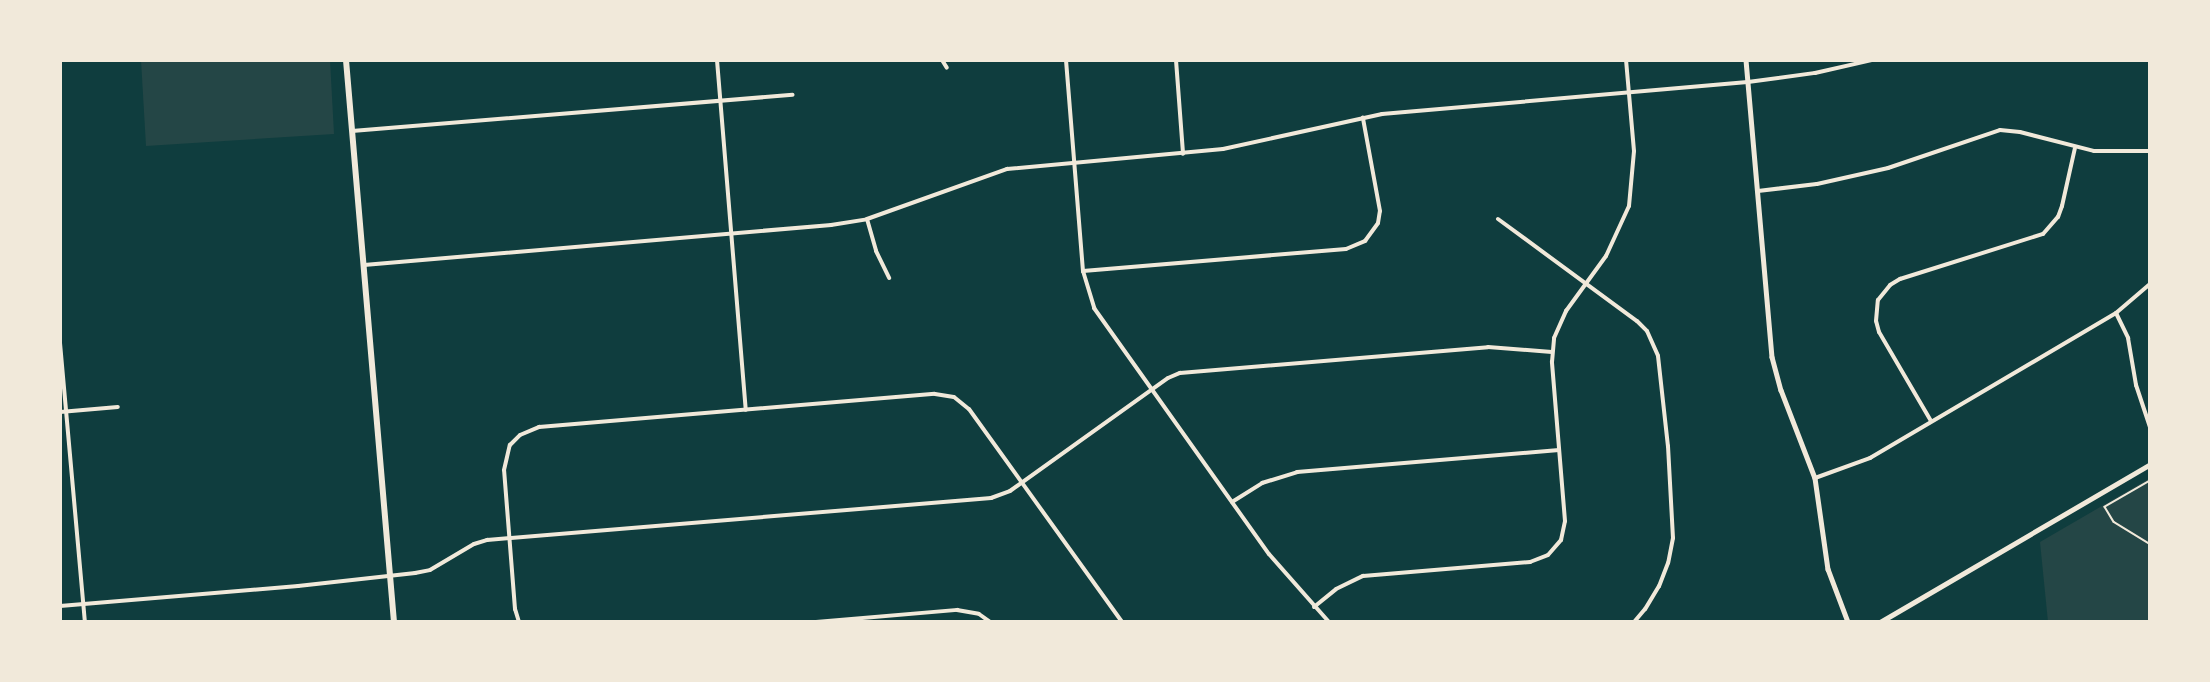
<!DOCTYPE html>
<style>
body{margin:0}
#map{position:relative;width:2210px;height:682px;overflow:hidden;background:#0f3d3e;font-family:"IBM Plex Serif",serif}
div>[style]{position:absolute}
.green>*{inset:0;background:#244646}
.path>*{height:1.5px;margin:-0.75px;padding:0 0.75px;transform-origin:0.75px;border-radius:0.75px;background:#f1e9da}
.minor>*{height:4px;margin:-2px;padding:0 2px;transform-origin:2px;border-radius:2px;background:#f1e9da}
.tertiary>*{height:4.5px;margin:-2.25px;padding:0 2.25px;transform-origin:2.25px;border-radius:2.25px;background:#f1e9da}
.secondary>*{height:5px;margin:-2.5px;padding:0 2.5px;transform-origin:2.5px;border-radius:2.5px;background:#f1e9da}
.primary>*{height:6px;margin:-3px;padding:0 3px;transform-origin:3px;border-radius:3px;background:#f1e9da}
span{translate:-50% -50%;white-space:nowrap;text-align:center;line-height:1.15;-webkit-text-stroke:5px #f1e9da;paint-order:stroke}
.frame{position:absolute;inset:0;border:62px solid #f1e9da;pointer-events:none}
</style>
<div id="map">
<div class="green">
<i style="clip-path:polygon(141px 60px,330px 60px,334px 134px,146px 146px)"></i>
<i style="clip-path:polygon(2150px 478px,2150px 622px,2048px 622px,2040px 542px)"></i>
</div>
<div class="path">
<i style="left:2150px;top:481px;width:52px;rotate:150deg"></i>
<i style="left:2105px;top:507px;width:17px;rotate:59deg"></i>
<i style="left:2114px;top:522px;width:42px;rotate:31.4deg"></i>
</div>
<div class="minor">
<i style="left:717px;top:60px;width:351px;rotate:85.3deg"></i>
<i style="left:942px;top:60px;width:9px;rotate:58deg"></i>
<i style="left:1066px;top:60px;width:212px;rotate:85.4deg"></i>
<i style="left:1083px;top:271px;width:39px;rotate:73deg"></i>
<i style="left:1094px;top:308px;width:302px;rotate:54.6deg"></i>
<i style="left:1269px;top:554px;width:91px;rotate:48.6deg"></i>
<i style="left:1176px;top:60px;width:94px;rotate:85.7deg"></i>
<i style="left:352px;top:131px;width:442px;rotate:-4.7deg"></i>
<i style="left:1758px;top:191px;width:59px;rotate:-6.8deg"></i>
<i style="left:1817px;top:184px;width:73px;rotate:-12.7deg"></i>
<i style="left:1888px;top:168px;width:118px;rotate:-18.7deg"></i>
<i style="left:2000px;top:130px;width:20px;rotate:6deg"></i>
<i style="left:2020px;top:132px;width:76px;rotate:14.4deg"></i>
<i style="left:2094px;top:151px;width:56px"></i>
<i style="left:867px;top:219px;width:33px;rotate:74deg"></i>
<i style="left:876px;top:251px;width:30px;rotate:64deg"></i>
<i style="left:1498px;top:219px;width:172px;rotate:36.3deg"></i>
<i style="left:1637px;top:321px;width:14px;rotate:45deg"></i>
<i style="left:1647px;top:331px;width:27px;rotate:66deg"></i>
<i style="left:1658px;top:356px;width:91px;rotate:83.7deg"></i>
<i style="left:1668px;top:446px;width:92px;rotate:86.9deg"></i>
<i style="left:1673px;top:538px;width:25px;rotate:101deg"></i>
<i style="left:1668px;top:563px;width:25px;rotate:111deg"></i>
<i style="left:1659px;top:586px;width:27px;rotate:121deg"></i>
<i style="left:1645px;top:609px;width:17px;rotate:130deg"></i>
<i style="left:364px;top:265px;width:469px;rotate:-4.9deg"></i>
<i style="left:831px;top:225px;width:36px;rotate:-9deg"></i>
<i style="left:867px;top:219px;width:149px;rotate:-19.7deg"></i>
<i style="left:1007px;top:169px;width:217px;rotate:-5.3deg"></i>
<i style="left:1223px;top:149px;width:163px;rotate:-12.4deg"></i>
<i style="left:1382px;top:114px;width:367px;rotate:-5deg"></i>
<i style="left:1748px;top:82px;width:68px;rotate:-7.7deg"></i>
<i style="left:1815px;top:73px;width:58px;rotate:-12.8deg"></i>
<i style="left:1083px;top:271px;width:264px;rotate:-4.8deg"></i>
<i style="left:1346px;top:249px;width:21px;rotate:-23deg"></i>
<i style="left:1365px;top:241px;width:22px;rotate:-54deg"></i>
<i style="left:1378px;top:223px;width:12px;rotate:-81deg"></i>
<i style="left:1380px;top:211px;width:95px;rotate:-100.4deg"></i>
<i style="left:2116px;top:313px;width:28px;rotate:64deg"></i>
<i style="left:2128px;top:338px;width:48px;rotate:80.3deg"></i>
<i style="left:2136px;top:385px;width:44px;rotate:71.6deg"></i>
<i style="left:60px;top:343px;width:280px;rotate:84.9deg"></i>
<i style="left:60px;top:412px;width:58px;rotate:-4.9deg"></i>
<i style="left:1931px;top:421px;width:103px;rotate:-120.3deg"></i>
<i style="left:1879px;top:332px;width:11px;rotate:-105deg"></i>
<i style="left:1876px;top:321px;width:21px;rotate:-85deg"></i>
<i style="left:1878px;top:300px;width:19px;rotate:-51deg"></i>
<i style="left:1890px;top:285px;width:12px;rotate:-31deg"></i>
<i style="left:1900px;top:279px;width:150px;rotate:-17.5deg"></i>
<i style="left:2043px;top:234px;width:23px;rotate:-49deg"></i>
<i style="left:2058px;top:217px;width:12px;rotate:-70deg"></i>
<i style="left:2062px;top:206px;width:59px;rotate:-77.4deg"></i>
<i style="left:1815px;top:478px;width:59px;rotate:-20deg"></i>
<i style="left:1870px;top:458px;width:286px;rotate:-30.5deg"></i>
<i style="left:2116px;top:313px;width:45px;rotate:-40.5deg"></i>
<i style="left:1232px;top:502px;width:36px;rotate:-32deg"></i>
<i style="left:1262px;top:483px;width:37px;rotate:-17deg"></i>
<i style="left:1297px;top:472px;width:263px;rotate:-4.8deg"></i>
<i style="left:60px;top:606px;width:239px;rotate:-4.8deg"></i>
<i style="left:298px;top:586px;width:118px;rotate:-6.3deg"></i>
<i style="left:415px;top:573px;width:15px;rotate:-11deg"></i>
<i style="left:430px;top:570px;width:51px;rotate:-30.6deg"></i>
<i style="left:474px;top:544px;width:14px;rotate:-17deg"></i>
<i style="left:487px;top:540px;width:506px;rotate:-4.76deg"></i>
<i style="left:991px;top:498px;width:20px;rotate:-20deg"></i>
<i style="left:1010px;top:491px;width:194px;rotate:-35.6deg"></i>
<i style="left:1168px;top:378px;width:13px;rotate:-23deg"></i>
<i style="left:1180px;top:373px;width:309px;rotate:-4.8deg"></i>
<i style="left:1488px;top:347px;width:64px;rotate:4.5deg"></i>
<i style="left:1314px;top:607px;width:28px;rotate:-39deg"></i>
<i style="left:1336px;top:589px;width:30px;rotate:-26deg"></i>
<i style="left:1363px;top:576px;width:168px;rotate:-4.8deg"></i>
<i style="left:1530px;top:562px;width:19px;rotate:-21deg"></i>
<i style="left:1548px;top:555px;width:20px;rotate:-49deg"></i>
<i style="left:1561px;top:540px;width:19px;rotate:-78deg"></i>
<i style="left:1565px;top:521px;width:160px;rotate:-94.7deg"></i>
<i style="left:1552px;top:362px;width:24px;rotate:-85deg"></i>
<i style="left:1554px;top:338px;width:30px;rotate:-66deg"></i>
<i style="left:1566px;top:311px;width:68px;rotate:-54deg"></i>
<i style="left:1606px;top:256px;width:55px;rotate:-65.3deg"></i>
<i style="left:1629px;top:206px;width:55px;rotate:-84.8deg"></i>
<i style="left:1634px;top:151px;width:91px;rotate:-95deg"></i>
<i style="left:519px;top:622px;width:14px;rotate:-107deg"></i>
<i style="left:515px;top:609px;width:139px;rotate:-94.5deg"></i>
<i style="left:504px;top:470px;width:26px;rotate:-77deg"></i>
<i style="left:510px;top:445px;width:14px;rotate:-45deg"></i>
<i style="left:520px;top:435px;width:21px;rotate:-23deg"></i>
<i style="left:539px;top:427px;width:397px;rotate:-4.8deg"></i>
<i style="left:935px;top:394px;width:19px;rotate:9deg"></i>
<i style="left:954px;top:397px;width:19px;rotate:39deg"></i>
<i style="left:969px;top:409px;width:262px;rotate:54.3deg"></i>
<i style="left:816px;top:622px;width:142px;rotate:-4.9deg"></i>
<i style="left:957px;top:610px;width:22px;rotate:10deg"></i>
<i style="left:979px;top:614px;width:14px;rotate:36deg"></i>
</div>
<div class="tertiary">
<i style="left:1746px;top:60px;width:298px;rotate:85deg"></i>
<i style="left:1772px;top:357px;width:34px;rotate:75deg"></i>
<i style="left:1781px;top:390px;width:94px;rotate:68.9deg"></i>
<i style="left:1815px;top:478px;width:92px;rotate:81.9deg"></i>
<i style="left:1828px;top:569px;width:57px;rotate:69.3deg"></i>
</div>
<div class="secondary">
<i style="left:1880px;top:622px;width:313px;rotate:-30.3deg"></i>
</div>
<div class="primary">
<i style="left:346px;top:60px;width:564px;rotate:85.12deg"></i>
</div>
<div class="frame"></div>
</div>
